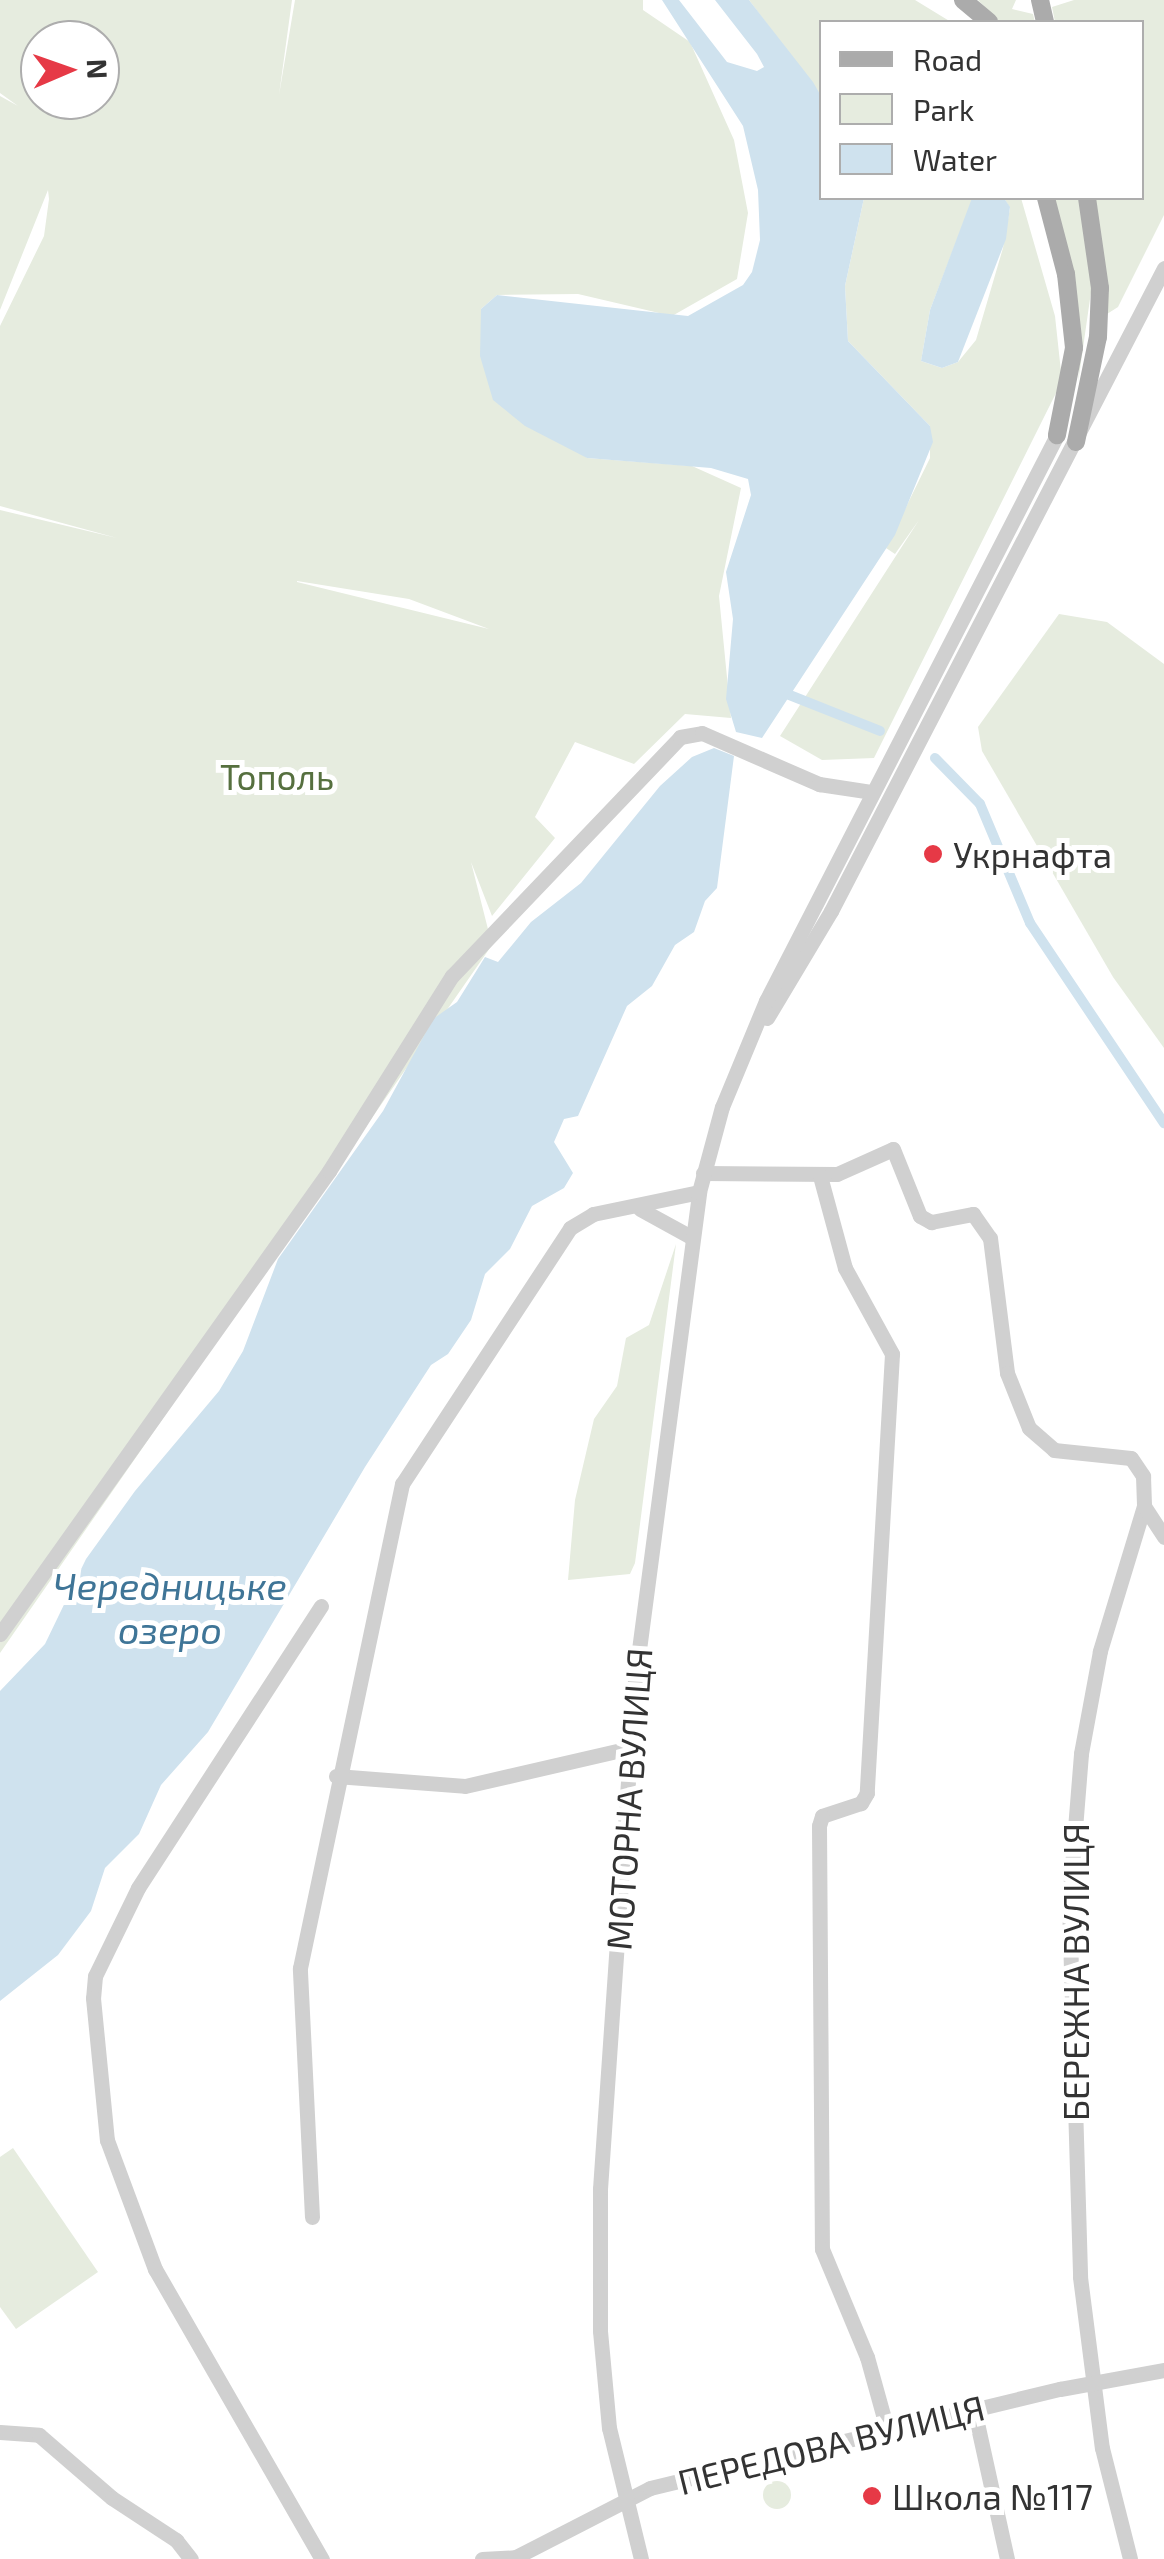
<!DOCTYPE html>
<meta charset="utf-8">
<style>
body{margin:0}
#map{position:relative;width:1164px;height:2559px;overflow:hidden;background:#fff;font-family:"Exo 2",sans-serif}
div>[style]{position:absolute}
.green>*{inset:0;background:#e6ecdf}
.round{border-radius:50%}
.water>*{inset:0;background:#cfe2ee}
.canal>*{height:10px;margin:-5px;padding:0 5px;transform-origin:5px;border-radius:5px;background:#cfe2ee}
.minor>*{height:15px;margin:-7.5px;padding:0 7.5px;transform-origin:7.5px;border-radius:7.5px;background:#d0d0d0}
.major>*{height:18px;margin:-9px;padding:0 9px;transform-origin:9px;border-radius:9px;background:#ababab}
.dots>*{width:28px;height:28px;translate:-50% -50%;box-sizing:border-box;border:5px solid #fff;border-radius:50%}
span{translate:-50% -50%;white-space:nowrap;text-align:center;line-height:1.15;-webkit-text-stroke:10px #fff;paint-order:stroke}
.park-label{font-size:35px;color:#56703f}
.poi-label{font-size:35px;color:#333}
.left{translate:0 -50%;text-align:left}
.street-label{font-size:35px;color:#333}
.water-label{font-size:38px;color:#3f7597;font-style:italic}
.legend{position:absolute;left:819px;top:20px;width:325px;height:180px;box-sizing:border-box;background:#fff;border:2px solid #adadad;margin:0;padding:12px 18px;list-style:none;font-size:30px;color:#333}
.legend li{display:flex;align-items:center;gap:20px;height:50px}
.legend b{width:50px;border:2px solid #adadad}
.north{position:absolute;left:20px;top:20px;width:100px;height:100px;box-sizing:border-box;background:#fff;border:2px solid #adadad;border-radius:50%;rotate:88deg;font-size:28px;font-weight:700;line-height:40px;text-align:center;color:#333}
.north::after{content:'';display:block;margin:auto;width:35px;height:45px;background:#e63946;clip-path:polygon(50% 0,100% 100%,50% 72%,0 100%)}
</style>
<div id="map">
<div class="green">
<i style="clip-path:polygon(evenodd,0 0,292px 0,279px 95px,295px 0,643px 0,643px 10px,690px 42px,734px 140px,748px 213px,737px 279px,672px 316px,578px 294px,497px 295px,481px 309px,587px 458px,692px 466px,741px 488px,719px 596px,731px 718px,685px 714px,634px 764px,575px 742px,535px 817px,555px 838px,492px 916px,471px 862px,492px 945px,0 1653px,0 510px,117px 538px,0 506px,0 326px,44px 236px,49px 199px,48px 190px,0 310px,0 96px,18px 106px,0 93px,0 0,40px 40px,100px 40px,100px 100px,40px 100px,40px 40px,0 0,297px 581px,409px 599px,489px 629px,297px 582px,297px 581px)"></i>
<i style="clip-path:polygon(749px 0,915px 0,951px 22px,822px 22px,821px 96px)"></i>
<i style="clip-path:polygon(978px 0,1016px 0,1012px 9px,1033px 14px,1035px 22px,999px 22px)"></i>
<i style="clip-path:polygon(1074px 0,1164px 0,1164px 215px,1118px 307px,1107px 314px,1095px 198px,1142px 198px,1142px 22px,1055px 22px,1052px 7px)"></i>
<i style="clip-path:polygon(864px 198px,973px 198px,930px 310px,921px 361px,942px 368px,958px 362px,976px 340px,1003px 248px,1010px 208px,1004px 198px,1021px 198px,1055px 316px,1062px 381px,874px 758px,822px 760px,780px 736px,919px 520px,895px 554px,886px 548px,930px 458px,930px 426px,848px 341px,845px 286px)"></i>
<i style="clip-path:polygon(1053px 198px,1080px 198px,1092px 285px,1078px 383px,1080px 351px)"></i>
<i style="clip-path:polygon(1059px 614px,1107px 622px,1164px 664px,1164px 1048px,1113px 977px,982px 751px,978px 727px)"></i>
<i style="clip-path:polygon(676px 1244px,635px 1563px,630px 1574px,568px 1580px,575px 1500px,594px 1419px,617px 1386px,626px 1338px,649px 1325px)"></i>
<i style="clip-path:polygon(13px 2148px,98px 2272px,16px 2329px,0 2307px,0 2157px)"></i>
<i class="round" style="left:763px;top:2481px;width:28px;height:28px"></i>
</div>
<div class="water">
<i style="clip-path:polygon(662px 0,679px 0,727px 62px,757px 71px,764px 67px,757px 54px,715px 0,749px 0,813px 82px,821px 96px,822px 198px,864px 198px,845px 286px,848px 341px,930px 426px,933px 442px,895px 535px,762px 738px,736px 732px,726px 699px,733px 619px,726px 572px,751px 495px,748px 479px,711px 468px,587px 458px,525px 426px,493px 400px,480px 356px,481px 309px,497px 295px,688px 316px,743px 285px,752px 272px,760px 240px,758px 190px,743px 126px)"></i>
<i style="clip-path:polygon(972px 198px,1004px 198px,1010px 207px,1006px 239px,958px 362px,942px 368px,921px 361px,930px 310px)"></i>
<i style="clip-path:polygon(714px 748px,734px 756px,717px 888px,705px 901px,694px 932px,675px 945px,652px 986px,627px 1006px,578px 1116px,564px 1119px,554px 1142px,573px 1173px,564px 1188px,532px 1206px,510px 1249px,485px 1274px,471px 1320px,448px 1354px,431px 1365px,365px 1467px,208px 1732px,161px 1785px,139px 1834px,105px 1868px,91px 1911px,58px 1955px,0 2001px,0 1691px,45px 1644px,86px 1559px,135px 1491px,219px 1391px,243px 1351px,278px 1259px,383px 1111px,433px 1019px,457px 1002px,485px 957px,498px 962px,531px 922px,581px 883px,660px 786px,692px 757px)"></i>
</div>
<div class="canal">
<i style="left:787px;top:694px;width:100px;rotate:21.7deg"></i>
<i style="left:935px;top:758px;width:64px;rotate:45.6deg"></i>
<i style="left:980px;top:804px;width:129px;rotate:67.2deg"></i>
<i style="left:1030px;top:923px;width:241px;rotate:56.2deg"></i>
</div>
<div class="minor">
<i style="left:767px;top:1018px;width:125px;rotate:-59.1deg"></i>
<i style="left:831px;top:911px;width:724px;rotate:-62.62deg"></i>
<i style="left:703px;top:1173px;width:134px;rotate:0.4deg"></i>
<i style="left:837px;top:1174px;width:61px;rotate:-24.1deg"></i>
<i style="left:893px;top:1149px;width:72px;rotate:68.1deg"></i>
<i style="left:920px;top:1216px;width:13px;rotate:29deg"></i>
<i style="left:931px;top:1222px;width:43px;rotate:-10.8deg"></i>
<i style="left:973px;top:1214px;width:29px;rotate:55deg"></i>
<i style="left:990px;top:1238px;width:136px;rotate:82.8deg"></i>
<i style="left:1007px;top:1373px;width:59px;rotate:68.2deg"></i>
<i style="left:1029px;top:1428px;width:33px;rotate:41deg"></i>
<i style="left:1054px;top:1450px;width:77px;rotate:5.9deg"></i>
<i style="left:1131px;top:1458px;width:22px;rotate:56deg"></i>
<i style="left:1143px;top:1476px;width:30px;rotate:88deg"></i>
<i style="left:1144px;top:1506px;width:152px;rotate:106.9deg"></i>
<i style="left:1100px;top:1651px;width:105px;rotate:100.5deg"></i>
<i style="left:1081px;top:1754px;width:148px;rotate:94.6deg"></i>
<i style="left:1069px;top:1902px;width:375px;rotate:88.3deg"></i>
<i style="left:1080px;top:2277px;width:172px;rotate:82.7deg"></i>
<i style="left:1102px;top:2448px;width:114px;rotate:75.8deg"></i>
<i style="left:820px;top:1176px;width:95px;rotate:74.8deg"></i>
<i style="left:845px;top:1268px;width:98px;rotate:61.3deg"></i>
<i style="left:892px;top:1354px;width:440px;rotate:93.3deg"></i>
<i style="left:867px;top:1793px;width:12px;rotate:121deg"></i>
<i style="left:861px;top:1803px;width:41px;rotate:161.6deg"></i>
<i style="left:822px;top:1816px;width:10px;rotate:107deg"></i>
<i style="left:819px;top:1826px;width:423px;rotate:89.6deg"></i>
<i style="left:822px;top:2249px;width:117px;rotate:67.4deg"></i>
<i style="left:867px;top:2357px;width:75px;rotate:74.5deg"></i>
<i style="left:640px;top:1209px;width:60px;rotate:28.7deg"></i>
<i style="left:1144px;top:1506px;width:37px;rotate:57deg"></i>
<i style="left:321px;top:1606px;width:336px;rotate:123deg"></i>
<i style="left:138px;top:1888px;width:98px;rotate:116deg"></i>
<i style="left:95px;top:1976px;width:22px;rotate:95deg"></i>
<i style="left:93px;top:1998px;width:143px;rotate:84.4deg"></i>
<i style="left:107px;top:2140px;width:138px;rotate:69.6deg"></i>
<i style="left:155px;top:2269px;width:335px;rotate:60.1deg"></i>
<i style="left:0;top:1634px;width:568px;rotate:-54.6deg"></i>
<i style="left:329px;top:1171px;width:231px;rotate:-57.8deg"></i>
<i style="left:452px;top:976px;width:330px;rotate:-46.3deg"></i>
<i style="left:680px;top:737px;width:22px;rotate:-10deg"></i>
<i style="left:702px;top:733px;width:128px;rotate:23.6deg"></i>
<i style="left:819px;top:784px;width:54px;rotate:8.6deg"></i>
<i style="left:336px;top:1776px;width:129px;rotate:4.4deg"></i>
<i style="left:465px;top:1786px;width:168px;rotate:-13deg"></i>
<i style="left:312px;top:2217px;width:249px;rotate:-92.8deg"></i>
<i style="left:300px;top:1968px;width:495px;rotate:-78.1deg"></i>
<i style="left:402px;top:1484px;width:306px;rotate:-56.7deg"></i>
<i style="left:570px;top:1228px;width:27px;rotate:-31deg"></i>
<i style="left:593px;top:1214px;width:108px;rotate:-11.7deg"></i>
<i style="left:974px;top:2409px;width:154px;rotate:77.6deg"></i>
<i style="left:0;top:2432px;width:39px;rotate:4deg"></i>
<i style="left:39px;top:2435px;width:96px;rotate:40.8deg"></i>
<i style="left:112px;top:2498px;width:77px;rotate:33.3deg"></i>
<i style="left:176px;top:2540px;width:24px;rotate:52deg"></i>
<i style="left:482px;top:2559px;width:33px;rotate:-3deg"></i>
<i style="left:512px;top:2559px;width:155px;rotate:-27.2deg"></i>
<i style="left:650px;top:2488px;width:422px;rotate:-13.6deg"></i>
<i style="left:1060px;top:2389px;width:106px;rotate:-10.4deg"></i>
<i style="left:641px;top:2559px;width:135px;rotate:-103.7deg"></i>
<i style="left:609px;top:2428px;width:97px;rotate:-95.3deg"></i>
<i style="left:600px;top:2331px;width:142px;rotate:-90deg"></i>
<i style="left:600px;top:2189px;width:510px;rotate:-86.07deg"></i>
<i style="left:635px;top:1680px;width:492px;rotate:-82.5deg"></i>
<i style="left:699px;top:1192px;width:88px;rotate:-74.9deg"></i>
<i style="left:722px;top:1107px;width:115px;rotate:-67.5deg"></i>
<i style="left:766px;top:1001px;width:636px;rotate:-62.79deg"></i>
</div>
<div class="major">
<i style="left:963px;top:0;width:34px;rotate:40deg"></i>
<i style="left:1040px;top:0;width:23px;rotate:77deg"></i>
<i style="left:1046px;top:198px;width:79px;rotate:75.3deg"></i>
<i style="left:1066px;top:274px;width:74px;rotate:83.8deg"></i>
<i style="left:1074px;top:348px;width:89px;rotate:101.1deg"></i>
<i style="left:1076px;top:442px;width:107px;rotate:-78.2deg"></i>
<i style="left:1098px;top:337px;width:49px;rotate:-87.7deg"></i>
<i style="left:1100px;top:288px;width:91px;rotate:-98.2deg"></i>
</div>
<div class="dots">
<i style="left:933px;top:854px;background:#e63946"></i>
<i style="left:872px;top:2496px;background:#e63946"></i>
</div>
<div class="park-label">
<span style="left:277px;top:776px">Тополь</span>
</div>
<div class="poi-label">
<span class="left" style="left:953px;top:854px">Укрнафта</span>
<span class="left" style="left:892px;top:2496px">Школа №117</span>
</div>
<div class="street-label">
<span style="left:628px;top:1799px;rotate:-86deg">МОТОРНА ВУЛИЦЯ</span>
<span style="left:1075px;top:1972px;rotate:-90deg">БЕРЕЖНА ВУЛИЦЯ</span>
<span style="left:831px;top:2444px;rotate:-14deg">ПЕРЕДОВА ВУЛИЦЯ</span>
</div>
<div class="water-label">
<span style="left:170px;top:1608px">Чередницьке<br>озеро</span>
</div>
<ul class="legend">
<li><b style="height:12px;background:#ababab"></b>Road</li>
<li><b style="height:28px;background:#e6ecdf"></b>Park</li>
<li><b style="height:28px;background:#cfe2ee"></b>Water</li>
</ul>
<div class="north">N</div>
</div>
